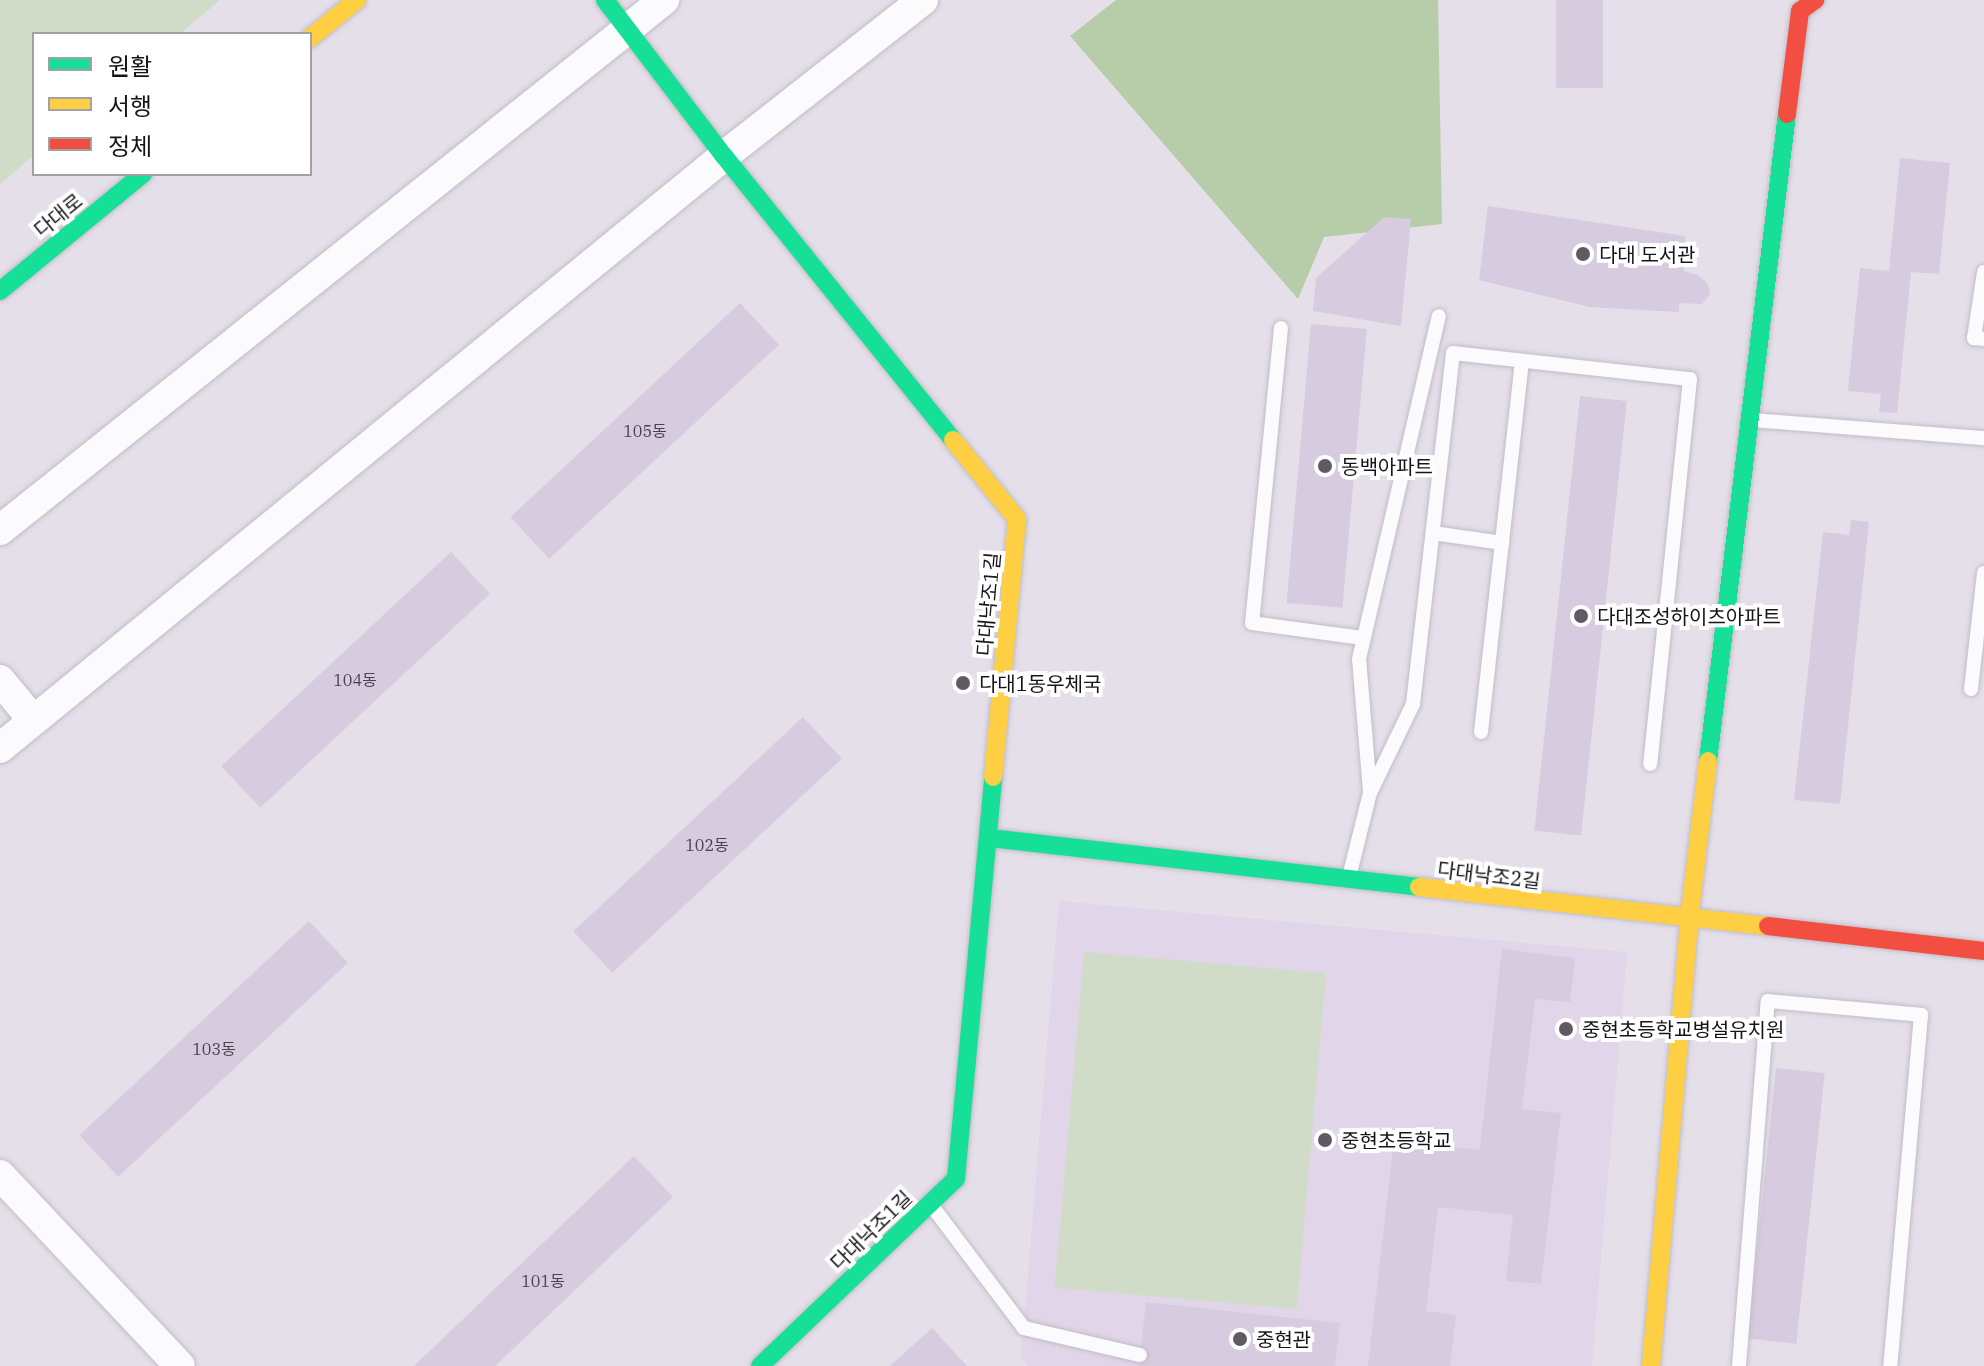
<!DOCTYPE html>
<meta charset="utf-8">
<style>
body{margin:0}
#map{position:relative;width:1984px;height:1366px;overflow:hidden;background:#e5dfea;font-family:"IBM Plex Serif","Noto Sans KR",serif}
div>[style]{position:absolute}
.built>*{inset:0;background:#e1d6e9}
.green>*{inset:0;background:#d0dcc8;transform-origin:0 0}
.forest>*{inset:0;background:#b7cca9}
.building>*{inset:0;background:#d6cbdf;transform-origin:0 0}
.roads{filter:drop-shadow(0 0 2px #c1bdc5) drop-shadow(0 0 2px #c1bdc5)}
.lane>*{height:14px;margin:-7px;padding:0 7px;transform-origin:7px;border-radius:7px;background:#fbfafc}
.street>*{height:30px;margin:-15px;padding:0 15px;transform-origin:15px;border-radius:15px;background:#fbfafc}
.fast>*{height:18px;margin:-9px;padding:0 9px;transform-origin:9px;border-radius:9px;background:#16e098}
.slow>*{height:18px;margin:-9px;padding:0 9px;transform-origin:9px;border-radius:9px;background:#ffcf43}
.jam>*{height:18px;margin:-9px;padding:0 9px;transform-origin:9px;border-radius:9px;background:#f24e42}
.dots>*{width:22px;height:22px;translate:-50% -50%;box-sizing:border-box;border:4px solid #fff;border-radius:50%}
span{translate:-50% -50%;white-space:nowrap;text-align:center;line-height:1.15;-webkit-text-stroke:8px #fff;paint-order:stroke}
.number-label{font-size:16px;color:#49434d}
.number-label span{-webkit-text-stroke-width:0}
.street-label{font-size:20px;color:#17131a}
.poi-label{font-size:20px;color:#17131a}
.left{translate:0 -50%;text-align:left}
.legend{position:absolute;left:32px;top:32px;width:280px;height:144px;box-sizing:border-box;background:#fff;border:2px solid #a2a1a3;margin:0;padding:10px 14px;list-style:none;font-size:24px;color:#17131a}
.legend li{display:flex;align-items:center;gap:16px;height:40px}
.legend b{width:40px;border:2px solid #a2a1a3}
</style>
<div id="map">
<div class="built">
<i style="clip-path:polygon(1059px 901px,1627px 952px,1592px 1366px,1028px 1366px,1021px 1357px)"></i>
</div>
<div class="green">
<i style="clip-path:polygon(0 0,220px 0,180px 34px,34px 34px,34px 155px,0 184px)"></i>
<i style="left:1084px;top:952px;width:243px;height:337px;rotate:5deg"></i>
</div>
<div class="forest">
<i style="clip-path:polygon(1116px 0,1438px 0,1442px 224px,1324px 237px,1298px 299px,1070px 36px)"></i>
</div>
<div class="building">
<i style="left:1556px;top:0;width:47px;height:88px"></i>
<i style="clip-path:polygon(1900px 158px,1950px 163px,1939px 274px,1911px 272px,1897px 413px,1879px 412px,1881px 394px,1848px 391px,1860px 268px,1889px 271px)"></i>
<i style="clip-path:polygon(1488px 206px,1685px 236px,1684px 271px,1698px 275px,1707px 283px,1710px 294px,1702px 304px,1679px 303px,1679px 312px,1590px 307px,1479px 280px)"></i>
<i style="clip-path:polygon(1384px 217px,1411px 219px,1401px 326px,1313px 311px,1316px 278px)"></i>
<i style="left:740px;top:303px;width:57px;height:314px;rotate:47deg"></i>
<i style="left:1311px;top:324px;width:56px;height:280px;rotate:5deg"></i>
<i style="left:1580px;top:396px;width:47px;height:437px;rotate:6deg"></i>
<i style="clip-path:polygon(1851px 520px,1869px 522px,1840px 804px,1794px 800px,1823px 532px,1849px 535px)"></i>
<i style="left:451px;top:552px;width:57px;height:314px;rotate:47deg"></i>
<i style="left:803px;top:717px;width:57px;height:314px;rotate:47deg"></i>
<i style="left:309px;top:921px;width:57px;height:314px;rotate:47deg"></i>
<i style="clip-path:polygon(1502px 949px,1575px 958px,1570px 1002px,1535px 999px,1522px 1109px,1561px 1113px,1541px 1284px,1506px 1281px,1513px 1215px,1438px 1207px,1426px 1311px,1456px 1315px,1450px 1366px,1368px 1366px,1394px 1140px,1480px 1150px)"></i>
<i style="left:1776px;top:1068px;width:49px;height:272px;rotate:6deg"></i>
<i style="clip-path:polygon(634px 1156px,673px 1197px,495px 1366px,414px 1366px)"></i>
<i style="clip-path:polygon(1146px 1302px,1340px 1323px,1335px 1366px,1139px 1366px)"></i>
<i style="clip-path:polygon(932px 1328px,967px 1366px,890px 1366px)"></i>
</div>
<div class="roads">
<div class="lane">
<i style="left:1984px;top:272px;width:67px;rotate:98.6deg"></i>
<i style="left:1974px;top:338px;width:10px;rotate:6deg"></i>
<i style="left:1281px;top:328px;width:296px;rotate:95.6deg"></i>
<i style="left:1252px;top:623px;width:112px;rotate:7.7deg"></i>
<i style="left:1753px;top:420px;width:232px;rotate:4.5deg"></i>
<i style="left:1433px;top:533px;width:70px;rotate:8.2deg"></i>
<i style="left:1971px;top:689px;width:117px;rotate:-83.6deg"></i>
<i style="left:1481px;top:732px;width:373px;rotate:-83.7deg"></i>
<i style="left:1370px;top:792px;width:133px;rotate:-94.7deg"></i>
<i style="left:1359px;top:659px;width:352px;rotate:-76.9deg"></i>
<i style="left:1349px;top:877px;width:87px;rotate:-76deg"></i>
<i style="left:1370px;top:793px;width:99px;rotate:-64.2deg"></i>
<i style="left:1413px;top:704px;width:353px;rotate:-83.5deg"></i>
<i style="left:1453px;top:353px;width:238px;rotate:6.3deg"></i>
<i style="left:1690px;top:379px;width:387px;rotate:95.9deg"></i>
<i style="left:932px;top:1206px;width:153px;rotate:53deg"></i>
<i style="left:1024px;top:1328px;width:119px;rotate:13.1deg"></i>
<i style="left:1739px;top:1366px;width:366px;rotate:-85.5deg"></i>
<i style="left:1768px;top:1001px;width:154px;rotate:5.2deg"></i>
<i style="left:1921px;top:1015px;width:352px;rotate:95deg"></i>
</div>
<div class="street">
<i style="left:0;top:530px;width:850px;rotate:-38.6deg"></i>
<i style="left:0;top:680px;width:52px;rotate:50.5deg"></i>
<i style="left:0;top:748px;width:935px;rotate:-39.27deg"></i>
<i style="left:724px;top:156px;width:253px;rotate:-38.1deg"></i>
<i style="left:0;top:1175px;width:262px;rotate:46.7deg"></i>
</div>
<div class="fast">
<i style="left:605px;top:0;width:196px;rotate:52.7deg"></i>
<i style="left:724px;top:156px;width:365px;rotate:51.1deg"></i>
<i style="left:0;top:291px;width:185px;rotate:-39.3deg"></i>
<i style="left:1708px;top:761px;width:652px;rotate:-83.04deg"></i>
<i style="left:990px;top:838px;width:432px;rotate:6.5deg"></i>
<i style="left:760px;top:1366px;width:271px;rotate:-43.7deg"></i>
<i style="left:956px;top:1179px;width:404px;rotate:-84.7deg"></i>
</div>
<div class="slow">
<i style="left:310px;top:38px;width:60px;rotate:-39deg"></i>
<i style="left:953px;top:440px;width:102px;rotate:51deg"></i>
<i style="left:1017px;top:519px;width:259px;rotate:95.3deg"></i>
<i style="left:1419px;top:887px;width:351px;rotate:6.4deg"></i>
<i style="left:1651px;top:1366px;width:448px;rotate:-85.1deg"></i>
<i style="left:1689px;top:920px;width:160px;rotate:-83.2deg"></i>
</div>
<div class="jam">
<i style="left:1787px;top:114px;width:104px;rotate:-82.8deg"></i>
<i style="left:1800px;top:11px;width:19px;rotate:-36deg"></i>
<i style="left:1768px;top:926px;width:217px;rotate:6.6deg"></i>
</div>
</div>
<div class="dots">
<i style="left:1583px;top:254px;background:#5f5a63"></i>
<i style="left:1325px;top:466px;background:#5f5a63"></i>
<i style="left:1581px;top:616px;background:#5f5a63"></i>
<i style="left:963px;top:683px;background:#5f5a63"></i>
<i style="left:1566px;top:1029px;background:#5f5a63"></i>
<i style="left:1325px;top:1140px;background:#5f5a63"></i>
<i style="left:1240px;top:1339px;background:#5f5a63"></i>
</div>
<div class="number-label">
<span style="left:645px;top:431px">105동</span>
<span style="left:355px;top:680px">104동</span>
<span style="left:707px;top:845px">102동</span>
<span style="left:214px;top:1049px">103동</span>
<span style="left:543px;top:1281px">101동</span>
</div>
<div class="street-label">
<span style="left:58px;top:215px;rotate:-39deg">다대로</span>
<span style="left:988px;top:604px;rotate:-85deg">다대낙조1길</span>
<span style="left:1489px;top:875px;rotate:7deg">다대낙조2길</span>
<span style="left:871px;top:1230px;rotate:-44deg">다대낙조1길</span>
</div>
<div class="poi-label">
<span class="left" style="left:1599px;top:254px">다대 도서관</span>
<span class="left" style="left:1341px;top:466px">동백아파트</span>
<span class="left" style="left:1597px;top:616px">다대조성하이츠아파트</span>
<span class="left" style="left:979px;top:683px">다대1동우체국</span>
<span class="left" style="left:1582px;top:1029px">중현초등학교병설유치원</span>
<span class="left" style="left:1341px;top:1140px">중현초등학교</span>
<span class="left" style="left:1256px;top:1339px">중현관</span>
</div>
<ul class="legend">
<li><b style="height:10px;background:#16e098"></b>원활</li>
<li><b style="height:10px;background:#ffcf43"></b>서행</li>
<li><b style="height:10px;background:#f24e42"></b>정체</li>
</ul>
</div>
